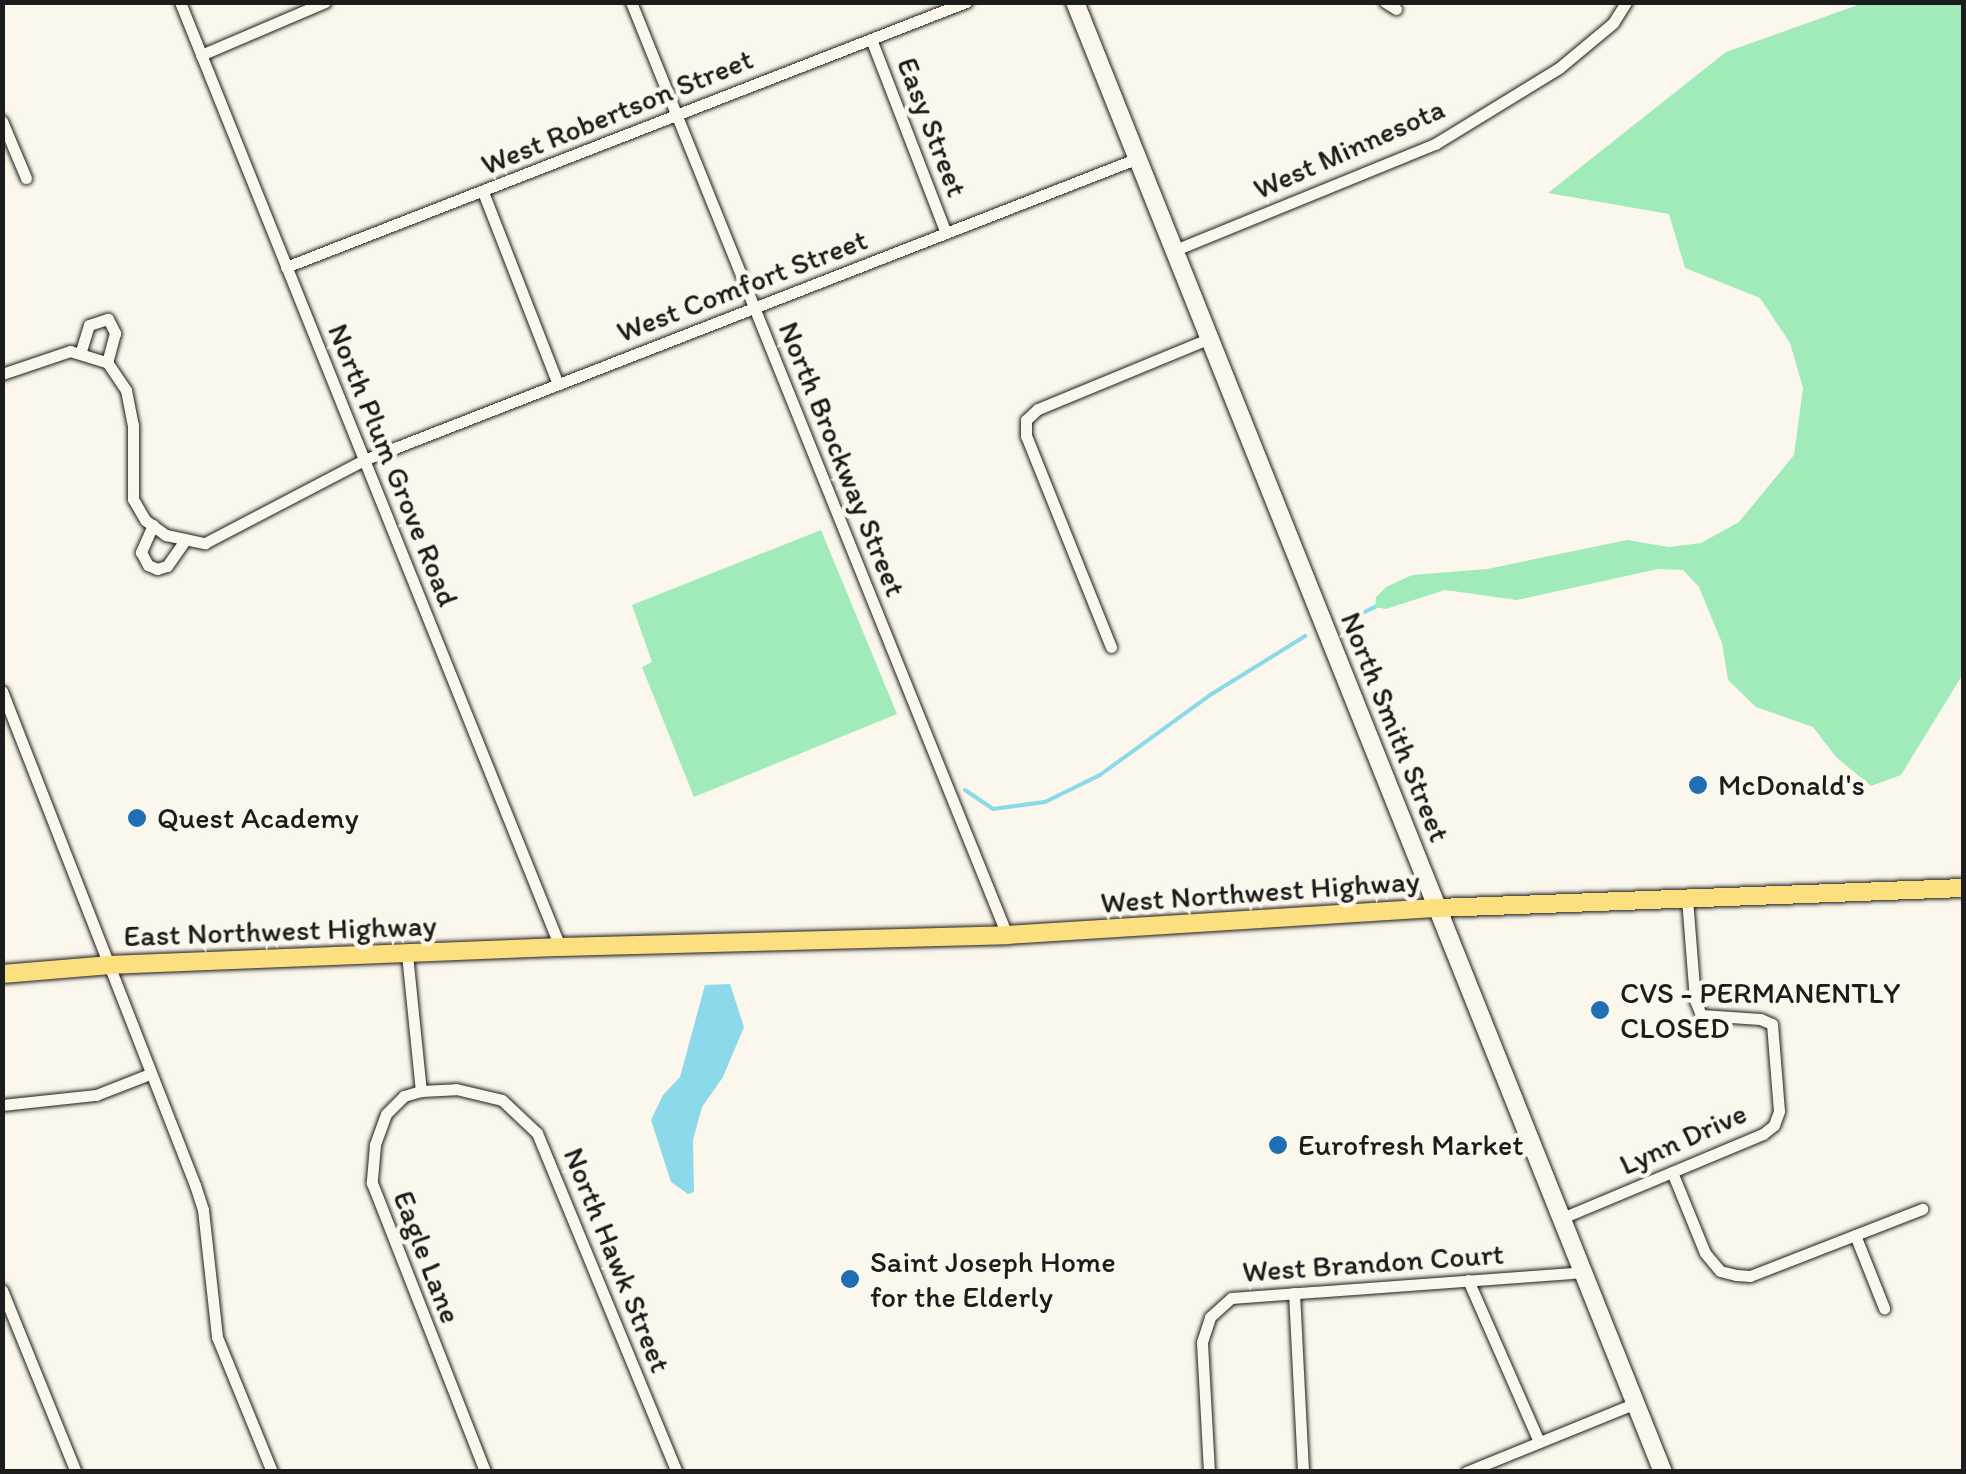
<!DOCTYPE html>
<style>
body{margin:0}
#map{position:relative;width:1966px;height:1474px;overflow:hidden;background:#fbf7ec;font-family:Itim,sans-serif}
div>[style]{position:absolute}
.green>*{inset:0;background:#a1ebba}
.water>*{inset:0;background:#8bd9e9}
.stream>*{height:4px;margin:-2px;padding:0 2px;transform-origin:2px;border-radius:2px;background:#8bd9e9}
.roads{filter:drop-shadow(0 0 2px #1c1c1c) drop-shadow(0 0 2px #1c1c1c)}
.street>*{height:11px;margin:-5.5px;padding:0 5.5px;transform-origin:5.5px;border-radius:5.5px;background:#fbf7ec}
.secondary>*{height:18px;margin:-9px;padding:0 9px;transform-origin:9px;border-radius:9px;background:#fbf7ec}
.primary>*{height:18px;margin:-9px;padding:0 9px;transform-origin:9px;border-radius:9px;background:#fce080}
.dots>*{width:28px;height:28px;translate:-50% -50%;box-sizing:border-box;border:5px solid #fbf7ec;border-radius:50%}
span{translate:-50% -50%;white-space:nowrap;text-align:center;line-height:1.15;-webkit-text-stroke:9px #fbf7ec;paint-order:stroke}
.street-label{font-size:30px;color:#1c1c1c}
.poi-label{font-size:30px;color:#1c1c1c}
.left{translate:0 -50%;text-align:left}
.frame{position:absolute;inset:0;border:5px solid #1c1c1c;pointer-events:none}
</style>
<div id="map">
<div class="green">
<i style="clip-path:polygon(1866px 2px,1964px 3px,1963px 674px,1901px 775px,1871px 786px,1836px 757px,1813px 727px,1756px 707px,1728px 680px,1722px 643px,1699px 587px,1683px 570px,1658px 569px,1517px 600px,1445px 590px,1386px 609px,1375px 607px,1376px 597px,1386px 587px,1412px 575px,1487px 569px,1627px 540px,1669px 547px,1701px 543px,1739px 522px,1794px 455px,1803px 388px,1790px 343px,1760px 298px,1685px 268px,1669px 214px,1548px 193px,1726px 52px)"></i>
<i style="clip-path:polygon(821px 530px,897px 714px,694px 797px,642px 667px,652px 662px,632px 605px)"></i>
</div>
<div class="water">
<i style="clip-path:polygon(730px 984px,744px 1027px,723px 1077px,702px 1107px,693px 1140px,694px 1192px,688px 1194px,671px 1182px,651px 1120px,663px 1095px,680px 1077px,705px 985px)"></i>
</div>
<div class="stream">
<i style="left:1348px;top:620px;width:30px;rotate:-26deg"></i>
<i style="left:965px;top:790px;width:34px;rotate:34deg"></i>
<i style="left:993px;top:809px;width:52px;rotate:-7.7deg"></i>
<i style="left:1045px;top:802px;width:61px;rotate:-26.1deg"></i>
<i style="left:1100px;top:775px;width:136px;rotate:-36deg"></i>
<i style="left:1210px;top:695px;width:112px;rotate:-31.8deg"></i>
</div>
<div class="roads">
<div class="street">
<i style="left:180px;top:2px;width:1019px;rotate:68.09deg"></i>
<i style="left:631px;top:2px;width:1006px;rotate:68.05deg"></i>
<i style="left:1385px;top:2px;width:13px;rotate:32deg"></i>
<i style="left:871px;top:39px;width:208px;rotate:68.9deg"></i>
<i style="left:201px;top:55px;width:135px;rotate:-23.1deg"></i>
<i style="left:2px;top:121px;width:62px;rotate:67.2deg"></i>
<i style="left:483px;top:192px;width:206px;rotate:68.7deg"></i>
<i style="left:1175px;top:250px;width:281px;rotate:-22.2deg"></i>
<i style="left:1435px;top:144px;width:145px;rotate:-31.5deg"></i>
<i style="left:1559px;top:68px;width:70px;rotate:-39.8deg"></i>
<i style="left:1613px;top:23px;width:25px;rotate:-58deg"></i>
<i style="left:286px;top:267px;width:730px;rotate:-21.29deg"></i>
<i style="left:81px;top:351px;width:27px;rotate:-73deg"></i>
<i style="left:89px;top:325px;width:20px;rotate:-18deg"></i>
<i style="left:108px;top:319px;width:16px;rotate:63deg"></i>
<i style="left:115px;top:333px;width:30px;rotate:105deg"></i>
<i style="left:2px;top:374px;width:72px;rotate:-18.7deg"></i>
<i style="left:70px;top:351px;width:39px;rotate:17deg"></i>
<i style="left:107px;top:362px;width:34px;rotate:56deg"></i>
<i style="left:126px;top:390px;width:36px;rotate:79deg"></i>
<i style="left:133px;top:425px;width:74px;rotate:90deg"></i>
<i style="left:133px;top:499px;width:24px;rotate:60deg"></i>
<i style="left:145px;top:520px;width:26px;rotate:36deg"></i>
<i style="left:166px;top:535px;width:40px;rotate:12deg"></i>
<i style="left:205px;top:543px;width:179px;rotate:-27.6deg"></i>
<i style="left:364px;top:460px;width:831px;rotate:-21.31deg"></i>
<i style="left:153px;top:525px;width:30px;rotate:114deg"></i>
<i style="left:141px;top:552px;width:15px;rotate:62deg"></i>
<i style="left:148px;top:565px;width:10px;rotate:24deg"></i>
<i style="left:157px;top:569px;width:10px;rotate:-17deg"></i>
<i style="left:167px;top:566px;width:29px;rotate:-55deg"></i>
<i style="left:1111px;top:647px;width:227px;rotate:-111.9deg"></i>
<i style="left:1026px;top:436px;width:16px;rotate:-90deg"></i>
<i style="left:1026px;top:420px;width:16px;rotate:-43deg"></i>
<i style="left:1038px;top:409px;width:186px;rotate:-22.4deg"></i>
<i style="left:2px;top:691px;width:530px;rotate:68.66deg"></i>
<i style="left:195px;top:1185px;width:26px;rotate:72deg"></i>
<i style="left:203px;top:1210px;width:128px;rotate:83.7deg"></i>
<i style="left:217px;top:1337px;width:146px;rotate:67.8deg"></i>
<i style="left:407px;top:954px;width:138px;rotate:84.2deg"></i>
<i style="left:421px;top:1091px;width:18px;rotate:164deg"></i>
<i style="left:404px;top:1096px;width:25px;rotate:135deg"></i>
<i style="left:386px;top:1114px;width:33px;rotate:110deg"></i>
<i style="left:375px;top:1145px;width:38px;rotate:95deg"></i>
<i style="left:372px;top:1183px;width:310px;rotate:68.6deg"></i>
<i style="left:421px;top:1091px;width:35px;rotate:-3deg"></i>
<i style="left:456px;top:1089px;width:47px;rotate:13.4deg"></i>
<i style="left:502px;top:1100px;width:48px;rotate:43.3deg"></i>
<i style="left:537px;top:1133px;width:367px;rotate:67.6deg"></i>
<i style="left:2px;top:1105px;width:95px;rotate:-6.1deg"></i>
<i style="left:96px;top:1095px;width:58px;rotate:-21.3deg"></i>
<i style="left:1672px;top:1172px;width:87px;rotate:67.8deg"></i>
<i style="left:1705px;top:1253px;width:23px;rotate:50deg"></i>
<i style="left:1720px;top:1271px;width:16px;rotate:14deg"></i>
<i style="left:1736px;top:1275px;width:14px;rotate:4deg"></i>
<i style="left:1750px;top:1276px;width:185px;rotate:-21.3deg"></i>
<i style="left:1562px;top:1218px;width:218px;rotate:-22.7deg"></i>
<i style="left:1763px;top:1134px;width:14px;rotate:-39deg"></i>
<i style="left:1774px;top:1125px;width:15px;rotate:-70deg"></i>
<i style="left:1779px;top:1111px;width:87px;rotate:-94.6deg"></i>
<i style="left:1772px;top:1024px;width:13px;rotate:-157deg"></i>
<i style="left:1760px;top:1019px;width:59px;rotate:-176.1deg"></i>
<i style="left:1701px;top:1015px;width:16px;rotate:-112deg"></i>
<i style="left:1695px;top:1000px;width:101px;rotate:-94.5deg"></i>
<i style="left:1855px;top:1235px;width:79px;rotate:68.3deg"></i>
<i style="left:1468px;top:1280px;width:177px;rotate:66.3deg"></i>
<i style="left:2px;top:1290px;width:196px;rotate:67.9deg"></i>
<i style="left:1294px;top:1293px;width:179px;rotate:87.1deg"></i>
<i style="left:1209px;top:1472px;width:130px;rotate:-93.1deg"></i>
<i style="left:1202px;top:1342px;width:26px;rotate:-72deg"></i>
<i style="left:1210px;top:1317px;width:28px;rotate:-42deg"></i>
<i style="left:1231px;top:1298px;width:354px;rotate:-4.2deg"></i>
<i style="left:1466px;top:1472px;width:183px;rotate:-22.1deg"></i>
</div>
<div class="secondary">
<i style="left:1075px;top:2px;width:1583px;rotate:68.2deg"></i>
</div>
<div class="primary">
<i style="left:2px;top:974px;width:109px;rotate:-4.7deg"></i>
<i style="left:111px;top:965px;width:449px;rotate:-2.3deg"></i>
<i style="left:560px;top:947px;width:447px;rotate:-1.5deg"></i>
<i style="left:1007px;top:935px;width:432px;rotate:-3.6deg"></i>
<i style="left:1438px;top:908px;width:526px;rotate:-2.18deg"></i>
</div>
</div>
<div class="dots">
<i style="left:1698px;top:785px;background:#1f6fb2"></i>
<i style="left:137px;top:818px;background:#1f6fb2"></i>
<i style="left:1600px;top:1010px;background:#1f6fb2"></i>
<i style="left:1278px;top:1145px;background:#1f6fb2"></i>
<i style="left:850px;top:1279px;background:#1f6fb2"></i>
</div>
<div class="street-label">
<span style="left:617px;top:112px;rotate:-22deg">West Robertson Street</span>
<span style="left:932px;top:127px;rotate:69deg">Easy Street</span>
<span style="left:1349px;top:149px;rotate:-24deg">West Minnesota</span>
<span style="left:742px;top:286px;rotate:-21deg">West Comfort Street</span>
<span style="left:842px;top:459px;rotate:68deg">North Brockway Street</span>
<span style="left:393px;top:465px;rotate:68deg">North Plum Grove Road</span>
<span style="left:1395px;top:727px;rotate:68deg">North Smith Street</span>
<span style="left:1260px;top:892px;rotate:-4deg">West Northwest Highway</span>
<span style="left:280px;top:931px;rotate:-2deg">East Northwest Highway</span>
<span style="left:1683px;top:1139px;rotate:-24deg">Lynn Drive</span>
<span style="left:427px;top:1257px;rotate:69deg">Eagle Lane</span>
<span style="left:617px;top:1260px;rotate:68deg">North Hawk Street</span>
<span style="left:1373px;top:1263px;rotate:-4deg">West Brandon Court</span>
</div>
<div class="poi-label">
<span class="left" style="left:1718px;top:785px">McDonald's</span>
<span class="left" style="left:157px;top:818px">Quest Academy</span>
<span class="left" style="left:1620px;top:1010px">CVS - PERMANENTLY<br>CLOSED</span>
<span class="left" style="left:1298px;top:1145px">Eurofresh Market</span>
<span class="left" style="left:870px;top:1279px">Saint Joseph Home<br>for the Elderly</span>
</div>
<div class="frame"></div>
</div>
